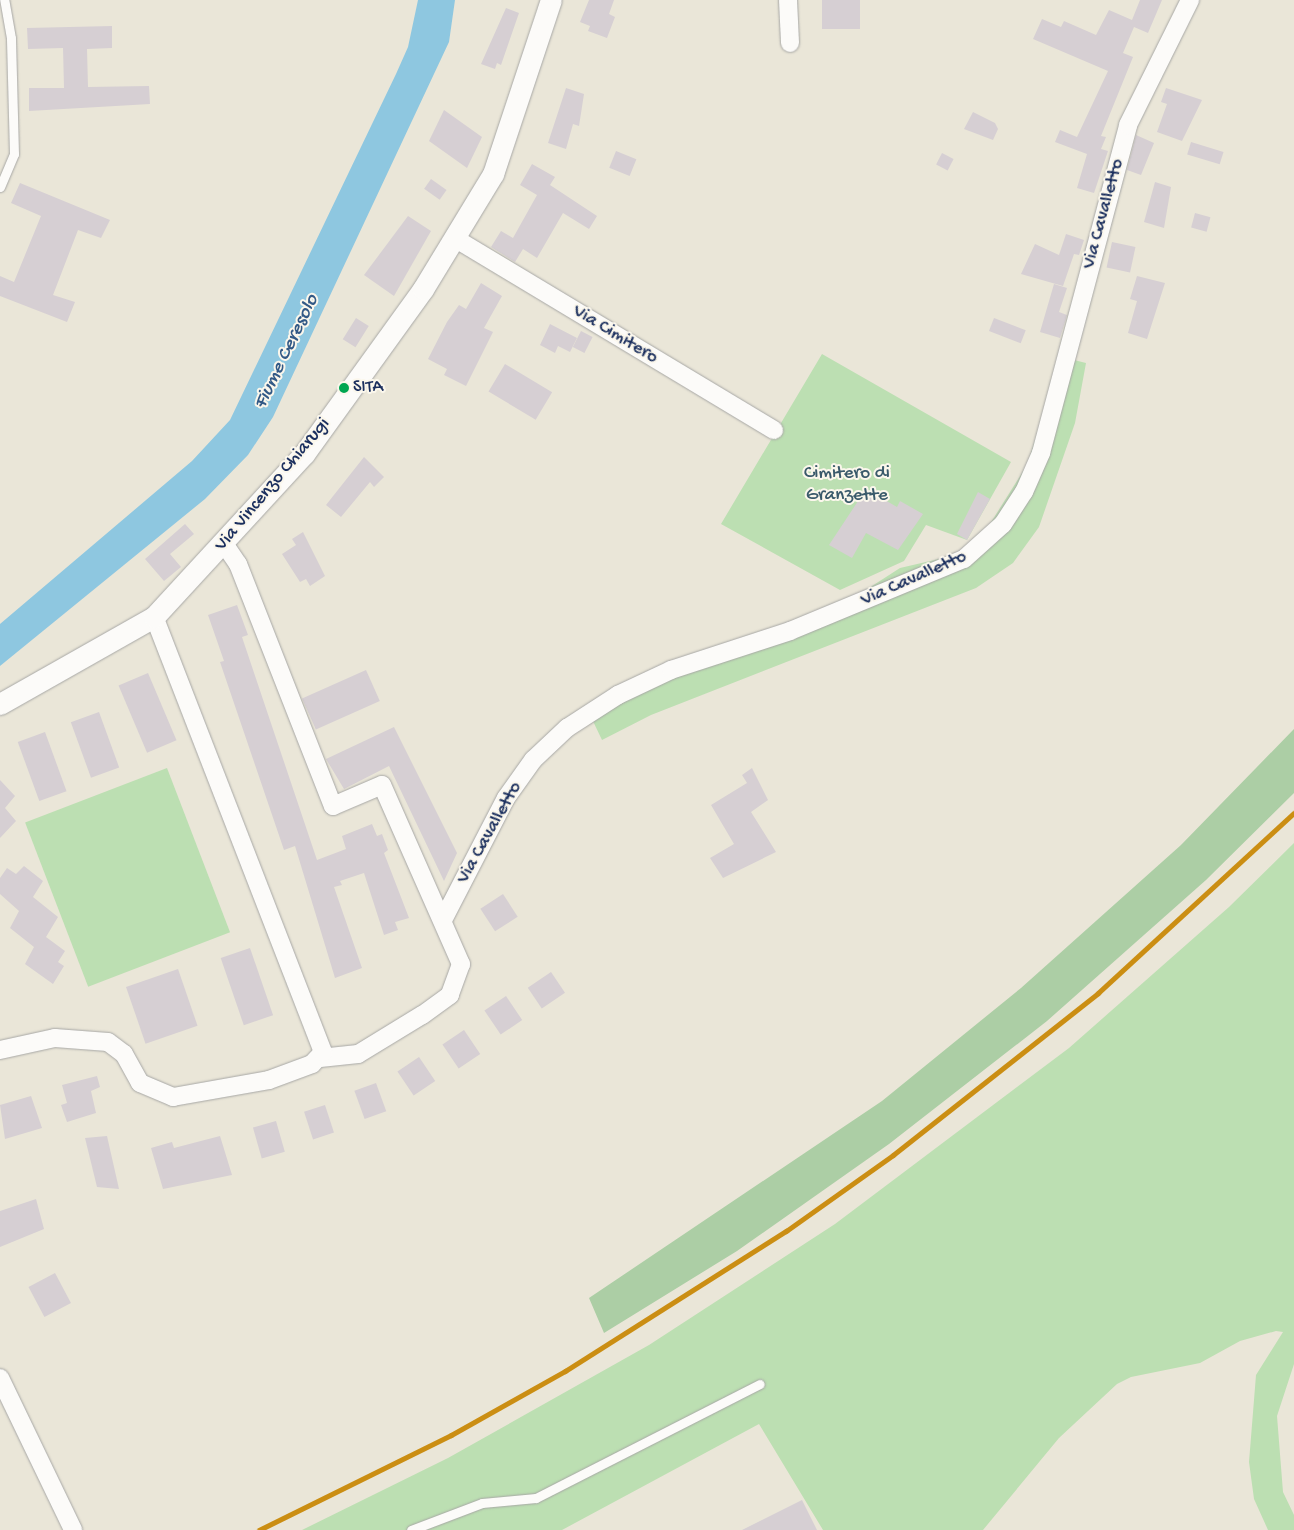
<!DOCTYPE html>
<style>
body{margin:0}
#map{position:relative;width:1294px;height:1530px;overflow:hidden;background:#eae6d8;font-family:"Gochi Hand",sans-serif}
div>[style]{position:absolute}
.green>*{inset:0;background:#bcdfb2;transform-origin:0 0}
.forest>*{inset:0;background:#accea5}
.water>*{inset:0;background:#8ec7e0}
.building>*{inset:0;background:#d6cfd3;transform-origin:0 0}
.roads{filter:drop-shadow(0 0 1px #a7a7a5) drop-shadow(0 0 1px #a7a7a5)}
.service>*{height:9px;margin:-4.5px;padding:0 4.5px;transform-origin:4.5px;border-radius:4.5px;background:#fcfbf9}
.minor>*{height:18px;margin:-9px;padding:0 9px;transform-origin:9px;border-radius:9px;background:#fcfbf9}
.tertiary>*{height:21px;margin:-10.5px;padding:0 10.5px;transform-origin:10.5px;border-radius:10.5px;background:#fcfbf9}
.rail-1>*{height:5px;margin:-2.5px;padding:0 2.5px;transform-origin:2.5px;border-radius:2.5px;background:#cb8e13}
.dots>*{width:14px;height:14px;translate:-50% -50%;box-sizing:border-box;border:2px solid #fbf7ec;border-radius:50%}
span{translate:-50% -50%;white-space:nowrap;text-align:center;line-height:1.15;-webkit-text-stroke:4px #fbf7ec;paint-order:stroke}
.bus-label{font-size:18px;color:#1b2f5e}
.left{translate:0 -50%;text-align:left}
.street-label{font-size:19px;color:#1b2f5e}
.park-label{font-size:19px;color:#3a5a6b}
.water-label{font-size:20px;color:#325986;font-style:italic}
</style>
<div id="map">
<div class="green">
<i style="clip-path:polygon(822px 354px,1011px 462px,967px 540px,926px 525px,904px 561px,840px 590px,721px 524px)"></i>
<i style="clip-path:polygon(1062px 357px,1086px 363px,1075px 423px,1039px 527px,1013px 563px,976px 588px,651px 715px,602px 740px,591px 717px,636px 690px,830px 613px,900px 568px,973px 551px,1027px 465px)"></i>
<i style="left:167px;top:768px;width:176px;height:152px;rotate:69deg"></i>
<i style="clip-path:polygon(1294px 843px,1294px 1364px,1277px 1416px,1283px 1492px,1294px 1515px,1294px 1530px,1268px 1530px,1254px 1499px,1249px 1462px,1256px 1375px,1283px 1332px,1276px 1331px,1240px 1341px,1200px 1363px,1131px 1377px,1117px 1384px,1059px 1438px,983px 1530px,823px 1530px,759px 1424px,562px 1530px,302px 1530px,448px 1458px,649px 1345px,835px 1224px,1069px 1048px,1229px 907px)"></i>
</div>
<div class="forest">
<i style="clip-path:polygon(1294px 729px,1294px 793px,1206px 880px,1047px 1021px,889px 1144px,737px 1251px,604px 1333px,589px 1298px,882px 1101px,1021px 988px,1181px 845px)"></i>
</div>
<div class="water">
<i style="clip-path:polygon(418px 0,455px 0,449px 42px,273px 417px,248px 455px,205px 499px,0 666px,0 624px,192px 461px,230px 420px,396px 74px,408px 47px)"></i>
</div>
<div class="building">
<i style="clip-path:polygon(589px 0,614px 0,609px 14px,615px 17px,607px 38px,588px 31px,590px 26px,580px 22px)"></i>
<i style="left:822px;top:0;width:38px;height:29px"></i>
<i style="clip-path:polygon(1140px 0,1162px 0,1148px 33px,1134px 27px,1123px 53px,1133px 57px,1101px 136px,1106px 137px,1101px 149px,1108px 151px,1094px 193px,1077px 188px,1087px 154px,1055px 142px,1060px 130px,1077px 137px,1108px 71px,1033px 39px,1042px 19px,1061px 27px,1064px 21px,1096px 35px,1109px 10px,1132px 20px)"></i>
<i style="clip-path:polygon(506px 8px,519px 13px,501px 65px,497px 63px,495px 69px,481px 64px)"></i>
<i style="clip-path:polygon(112px 26px,112px 48px,87px 49px,88px 87px,149px 86px,150px 104px,29px 111px,29px 88px,64px 88px,63px 48px,28px 49px,27px 28px)"></i>
<i style="clip-path:polygon(566px 88px,584px 94px,579px 126px,573px 124px,566px 149px,548px 143px)"></i>
<i style="clip-path:polygon(1166px 88px,1202px 100px,1182px 141px,1157px 132px,1167px 104px,1161px 102px)"></i>
<i style="clip-path:polygon(444px 110px,482px 137px,467px 168px,429px 141px)"></i>
<i style="clip-path:polygon(973px 112px,995px 123px,998px 129px,993px 140px,964px 129px)"></i>
<i style="clip-path:polygon(1136px 135px,1154px 143px,1141px 175px,1127px 170px)"></i>
<i style="left:1191px;top:142px;width:34px;height:13px;rotate:17deg"></i>
<i style="left:616px;top:151px;width:22px;height:18px;rotate:22deg"></i>
<i style="left:942px;top:153px;width:13px;height:13px;rotate:27deg"></i>
<i style="clip-path:polygon(532px 164px,555px 177px,550px 185px,597px 216px,589px 229px,563px 213px,537px 258px,523px 249px,515px 262px,491px 247px,501px 231px,513px 238px,537px 195px,520px 185px)"></i>
<i style="left:431px;top:179px;width:19px;height:12px;rotate:35deg"></i>
<i style="clip-path:polygon(1155px 182px,1171px 187px,1164px 228px,1144px 222px)"></i>
<i style="clip-path:polygon(20px 183px,110px 220px,101px 238px,78px 230px,53px 295px,75px 302px,67px 322px,0 296px,0 276px,14px 282px,41px 216px,11px 203px)"></i>
<i style="left:1195px;top:213px;width:16px;height:15px;rotate:15deg"></i>
<i style="clip-path:polygon(408px 216px,431px 231px,394px 296px,364px 275px)"></i>
<i style="clip-path:polygon(1066px 234px,1084px 240px,1079px 255px,1074px 254px,1063px 286px,1021px 274px,1035px 244px,1059px 255px)"></i>
<i style="left:1112px;top:242px;width:24px;height:26px;rotate:12deg"></i>
<i style="clip-path:polygon(1137px 276px,1165px 283px,1147px 339px,1128px 333px,1137px 301px,1130px 299px)"></i>
<i style="clip-path:polygon(481px 283px,502px 296px,484px 328px,493px 332px,466px 386px,444px 375px,447px 369px,428px 359px,447px 322px,459px 305px,466px 309px)"></i>
<i style="clip-path:polygon(1054px 284px,1067px 288px,1059px 312px,1067px 315px,1060px 338px,1040px 332px)"></i>
<i style="left:356px;top:318px;width:15px;height:25px;rotate:32deg"></i>
<i style="left:994px;top:318px;width:34px;height:14px;rotate:21deg"></i>
<i style="clip-path:polygon(550px 324px,577px 338px,570px 352px,558px 346px,555px 353px,540px 345px)"></i>
<i style="left:581px;top:331px;width:13px;height:18px;rotate:27deg"></i>
<i style="left:505px;top:364px;width:55px;height:32px;rotate:31deg"></i>
<i style="clip-path:polygon(364px 457px,384px 477px,374px 487px,370px 482px,341px 517px,326px 505px)"></i>
<i style="clip-path:polygon(866px 489px,897px 507px,900px 501px,923px 514px,898px 550px,866px 533px,852px 558px,829px 545px)"></i>
<i style="clip-path:polygon(978px 492px,990px 499px,967px 540px,957px 534px)"></i>
<i style="clip-path:polygon(185px 524px,194px 534px,170px 554px,181px 567px,164px 581px,145px 559px)"></i>
<i style="clip-path:polygon(303px 532px,325px 576px,310px 586px,306px 579px,300px 582px,282px 554px,296px 545px,292px 539px)"></i>
<i style="clip-path:polygon(237px 605px,248px 635px,242px 637px,317px 860px,346px 849px,342px 836px,372px 824px,377px 836px,382px 834px,388px 850px,384px 853px,409px 918px,395px 922px,398px 930px,384px 935px,364px 873px,340px 881px,342px 885px,334px 887px,362px 968px,335px 978px,295px 846px,284px 850px,220px 662px,224px 661px,208px 615px)"></i>
<i style="left:366px;top:670px;width:34px;height:70px;rotate:66deg"></i>
<i style="left:148px;top:673px;width:73px;height:32px;rotate:67deg"></i>
<i style="left:99px;top:712px;width:59px;height:30px;rotate:70deg"></i>
<i style="clip-path:polygon(394px 727px,457px 853px,444px 881px,389px 766px,344px 789px,326px 759px)"></i>
<i style="left:45px;top:732px;width:63px;height:29px;rotate:70deg"></i>
<i style="clip-path:polygon(752px 768px,768px 800px,751px 812px,776px 852px,723px 878px,710px 858px,734px 844px,711px 805px,747px 783px,742px 775px)"></i>
<i style="clip-path:polygon(0 780px,15px 796px,5px 808px,16px 821px,0 838px)"></i>
<i style="clip-path:polygon(24px 866px,43px 881px,33px 897px,58px 917px,46px 937px,65px 951px,58px 962px,64px 966px,53px 984px,25px 964px,34px 947px,10px 928px,19px 911px,0 894px,0 878px,7px 868px,16px 874px)"></i>
<i style="left:503px;top:894px;width:27px;height:27px;rotate:57deg"></i>
<i style="left:250px;top:948px;width:71px;height:31px;rotate:71deg"></i>
<i style="left:178px;top:969px;width:60px;height:55px;rotate:71deg"></i>
<i style="left:551px;top:972px;width:25px;height:28px;rotate:56deg"></i>
<i style="left:506px;top:996px;width:29px;height:26px;rotate:56deg"></i>
<i style="left:464px;top:1030px;width:29px;height:26px;rotate:56deg"></i>
<i style="left:419px;top:1057px;width:29px;height:26px;rotate:56deg"></i>
<i style="clip-path:polygon(97px 1076px,100px 1087px,91px 1091px,96px 1113px,67px 1122px,61px 1105px,67px 1103px,62px 1085px)"></i>
<i style="left:376px;top:1083px;width:30px;height:23px;rotate:70deg"></i>
<i style="clip-path:polygon(31px 1096px,42px 1128px,5px 1139px,0 1105px)"></i>
<i style="left:325px;top:1105px;width:29px;height:22px;rotate:72deg"></i>
<i style="left:276px;top:1121px;width:32px;height:24px;rotate:74deg"></i>
<i style="clip-path:polygon(107px 1136px,119px 1189px,97px 1187px,85px 1138px)"></i>
<i style="clip-path:polygon(220px 1136px,232px 1175px,163px 1189px,151px 1148px,172px 1142px,174px 1148px)"></i>
<i style="clip-path:polygon(36px 1199px,44px 1229px,0 1247px,0 1211px)"></i>
<i style="left:55px;top:1273px;width:34px;height:30px;rotate:62deg"></i>
<i style="clip-path:polygon(802px 1500px,817px 1530px,742px 1530px)"></i>
</div>
<div class="roads">
<div class="service">
<i style="left:0;top:187px;width:36px;rotate:-67deg"></i>
<i style="left:14px;top:154px;width:116px;rotate:-91.5deg"></i>
<i style="left:11px;top:38px;width:39px;rotate:-100deg"></i>
<i style="left:411px;top:1530px;width:76px;rotate:-20.8deg"></i>
<i style="left:482px;top:1503px;width:54px;rotate:-5.3deg"></i>
<i style="left:536px;top:1498px;width:251px;rotate:-27deg"></i>
</div>
<div class="minor">
<i style="left:788px;top:0;width:43px;rotate:87.3deg"></i>
<i style="left:456px;top:239px;width:371px;rotate:31deg"></i>
<i style="left:225px;top:545px;width:23px;rotate:56deg"></i>
<i style="left:238px;top:564px;width:260px;rotate:68.6deg"></i>
<i style="left:333px;top:806px;width:53px;rotate:-23.2deg"></i>
<i style="left:382px;top:785px;width:196px;rotate:66.2deg"></i>
<i style="left:461px;top:964px;width:33px;rotate:110deg"></i>
<i style="left:450px;top:995px;width:34px;rotate:144deg"></i>
<i style="left:422px;top:1015px;width:75px;rotate:148.6deg"></i>
<i style="left:358px;top:1054px;width:38px;rotate:174deg"></i>
<i style="left:444px;top:918px;width:135px;rotate:-62.7deg"></i>
<i style="left:506px;top:798px;width:47px;rotate:-54.6deg"></i>
<i style="left:533px;top:760px;width:47px;rotate:-43.3deg"></i>
<i style="left:567px;top:728px;width:61px;rotate:-32.9deg"></i>
<i style="left:618px;top:695px;width:59px;rotate:-25.3deg"></i>
<i style="left:671px;top:670px;width:125px;rotate:-18.1deg"></i>
<i style="left:790px;top:631px;width:188px;rotate:-22.5deg"></i>
<i style="left:964px;top:559px;width:52px;rotate:-41.9deg"></i>
<i style="left:1003px;top:524px;width:38px;rotate:-57deg"></i>
<i style="left:1024px;top:492px;width:43px;rotate:-66.4deg"></i>
<i style="left:1041px;top:453px;width:339px;rotate:-75.1deg"></i>
<i style="left:1128px;top:125px;width:140px;rotate:-63.6deg"></i>
<i style="left:0;top:1050px;width:56px;rotate:-12.3deg"></i>
<i style="left:55px;top:1038px;width:53px;rotate:4.3deg"></i>
<i style="left:108px;top:1042px;width:20px;rotate:37deg"></i>
<i style="left:124px;top:1054px;width:33px;rotate:61deg"></i>
<i style="left:140px;top:1083px;width:36px;rotate:23deg"></i>
<i style="left:173px;top:1097px;width:97px;rotate:-10deg"></i>
<i style="left:269px;top:1080px;width:46px;rotate:-20.4deg"></i>
<i style="left:312px;top:1064px;width:16px;rotate:-47deg"></i>
<i style="left:323px;top:1052px;width:467px;rotate:-111.2deg"></i>
<i style="left:0;top:1378px;width:169px;rotate:64.3deg"></i>
</div>
<div class="tertiary">
<i style="left:0;top:704px;width:177px;rotate:-29.5deg"></i>
<i style="left:154px;top:617px;width:222px;rotate:-47.4deg"></i>
<i style="left:304px;top:454px;width:203px;rotate:-54.2deg"></i>
<i style="left:423px;top:289px;width:135px;rotate:-58.7deg"></i>
<i style="left:493px;top:174px;width:183px;rotate:-71.6deg"></i>
</div>
</div>
<div class="rail-1">
<i style="left:259px;top:1530px;width:214px;rotate:-26.3deg"></i>
<i style="left:451px;top:1435px;width:131px;rotate:-29.3deg"></i>
<i style="left:565px;top:1371px;width:262px;rotate:-32.4deg"></i>
<i style="left:786px;top:1231px;width:131px;rotate:-35.4deg"></i>
<i style="left:893px;top:1155px;width:261px;rotate:-38.3deg"></i>
<i style="left:1098px;top:993px;width:266px;rotate:-42.6deg"></i>
</div>
<div class="dots">
<i style="left:344px;top:388px;background:#00a651"></i>
</div>
<div class="bus-label">
<span class="left" style="left:353px;top:388px">SITA</span>
</div>
<div class="street-label">
<span style="left:1104px;top:214px;rotate:-75deg">Via Cavalletto</span>
<span style="left:615px;top:335px;rotate:31deg">Via Cimitero</span>
<span style="left:273px;top:485px;rotate:-50deg">Via Vincenzo Chiarugi</span>
<span style="left:914px;top:579px;rotate:-24deg">Via Cavalletto</span>
<span style="left:490px;top:833px;rotate:-61deg">Via Cavalletto</span>
</div>
<div class="park-label">
<span style="left:847px;top:485px">Cimitero di<br>Granzette</span>
</div>
<div class="water-label">
<span style="left:287px;top:352px;rotate:-64deg">Fiume Ceresolo</span>
</div>
</div>
